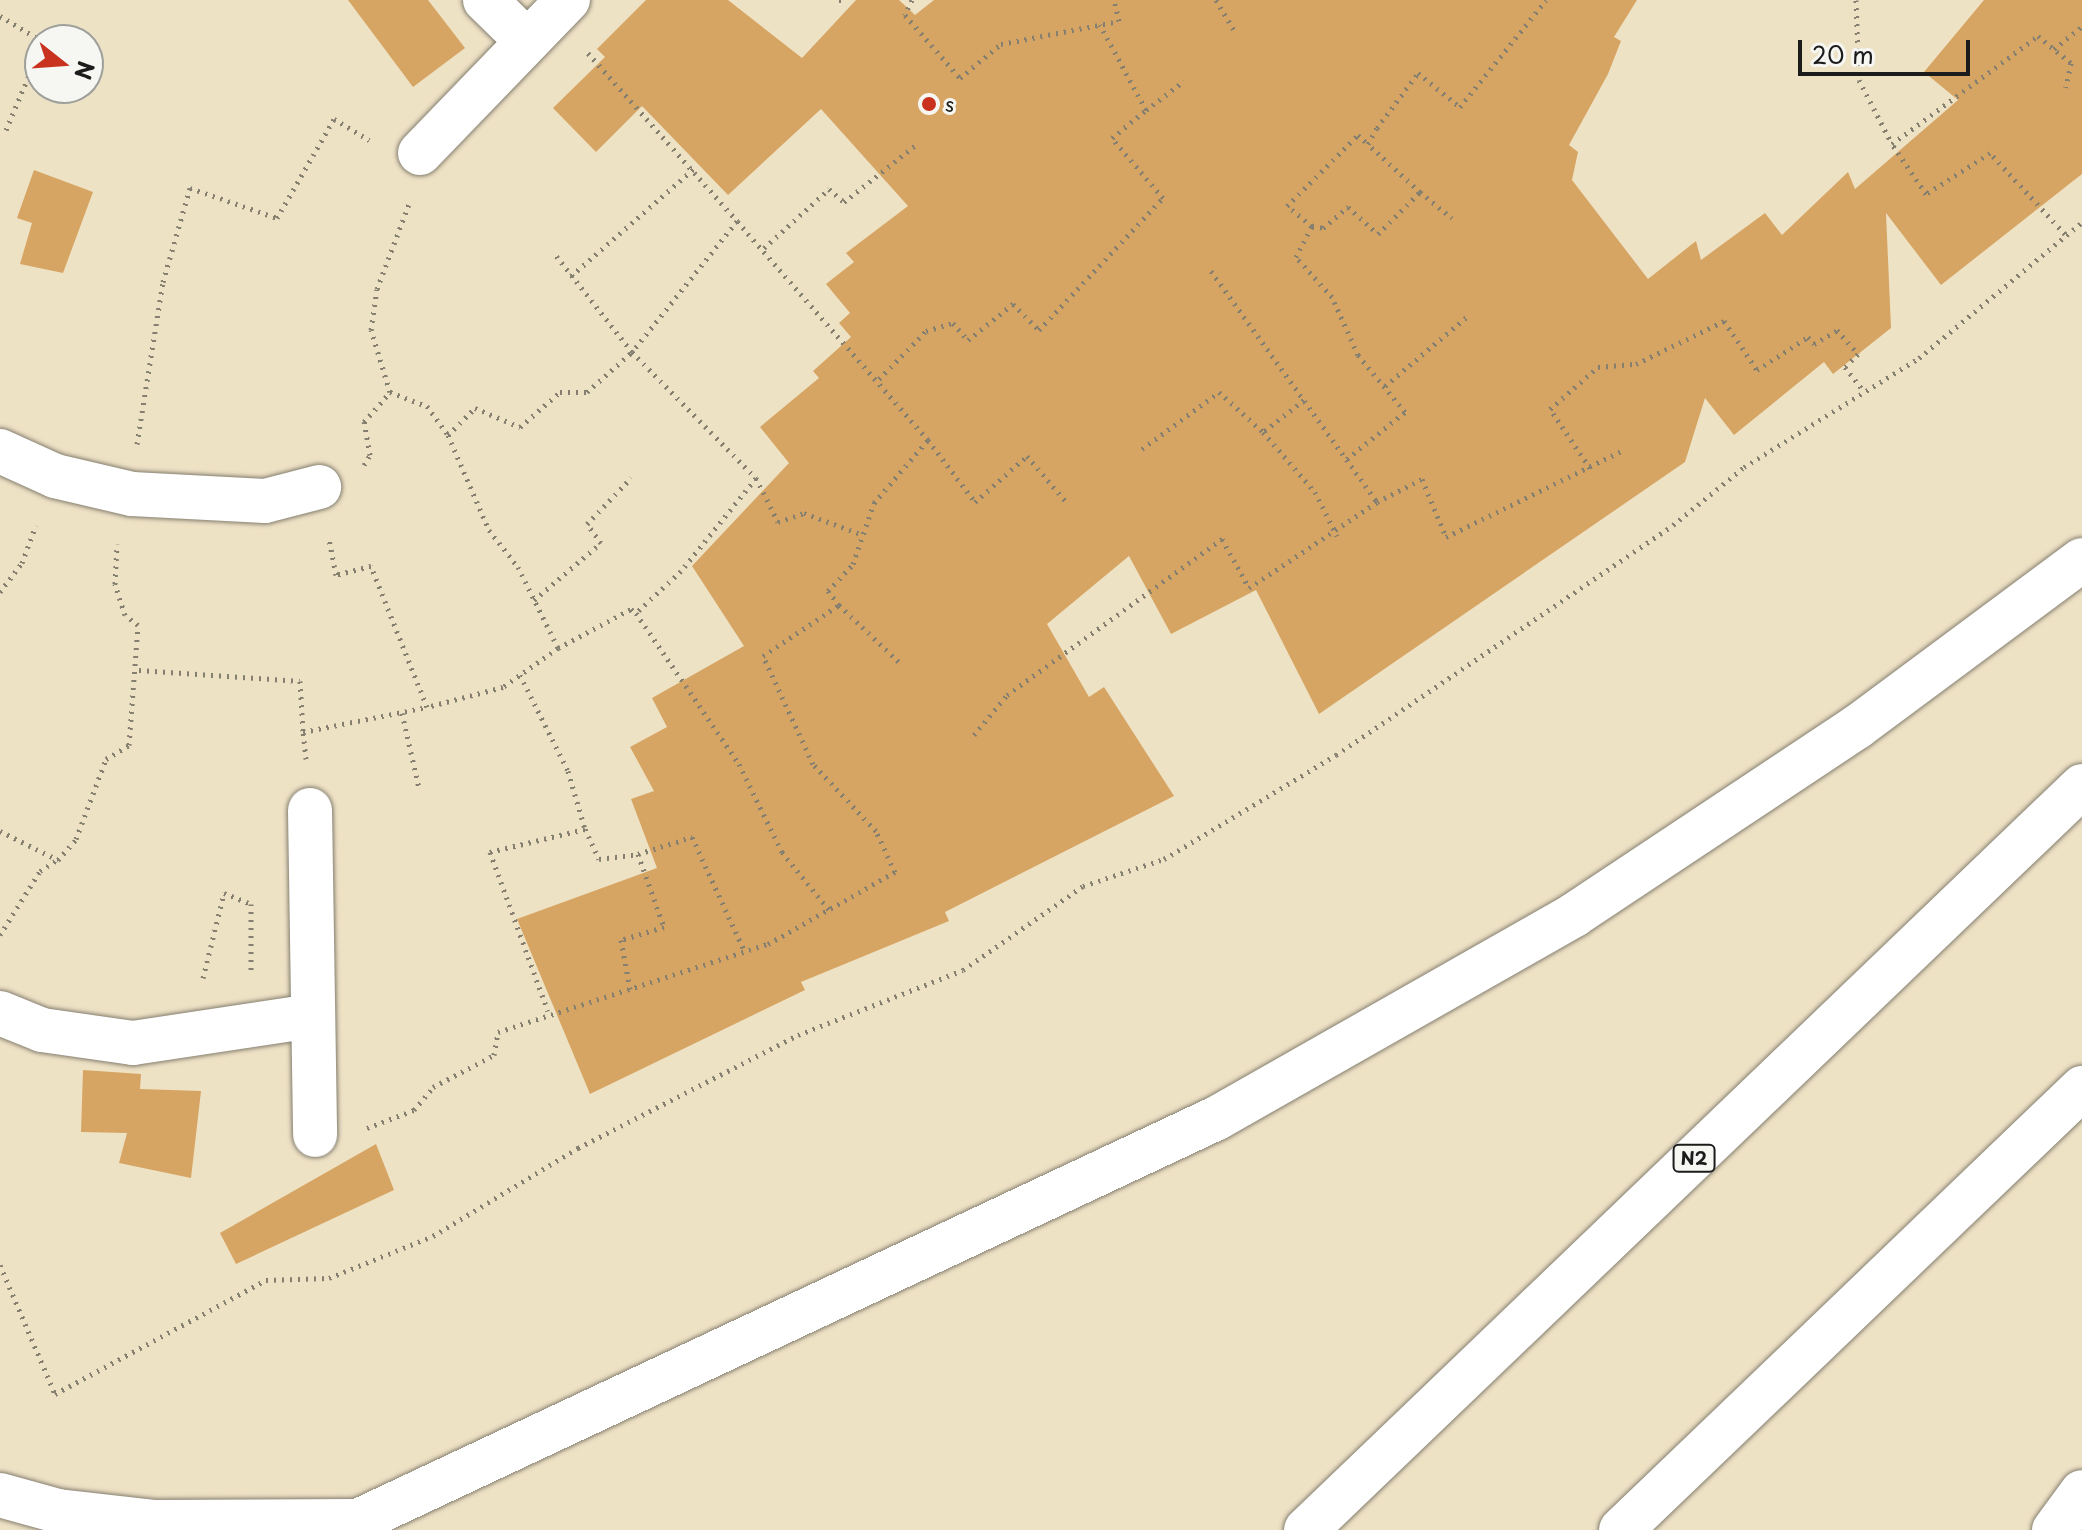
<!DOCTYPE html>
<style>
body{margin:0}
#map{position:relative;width:2082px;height:1530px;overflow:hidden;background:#eee2c5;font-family:"Playpen Sans",sans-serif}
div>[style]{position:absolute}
.building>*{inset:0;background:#d7a563}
.path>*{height:5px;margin-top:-2.5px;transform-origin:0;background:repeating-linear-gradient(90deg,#857f70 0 2px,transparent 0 8px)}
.roads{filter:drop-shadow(0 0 2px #857f70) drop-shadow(0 0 2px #857f70)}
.street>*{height:44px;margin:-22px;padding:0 22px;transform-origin:22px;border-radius:22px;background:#fff}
.highway>*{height:44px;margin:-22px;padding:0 22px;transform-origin:22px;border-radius:22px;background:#fff}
.dots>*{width:22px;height:22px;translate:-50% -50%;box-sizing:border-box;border:4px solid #f6f6f2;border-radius:50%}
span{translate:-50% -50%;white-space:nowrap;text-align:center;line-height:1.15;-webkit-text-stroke:6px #f6f6f2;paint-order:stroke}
.shield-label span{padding:2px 6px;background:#f6f6f2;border:2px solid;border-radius:6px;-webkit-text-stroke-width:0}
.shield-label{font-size:18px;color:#1c1c1c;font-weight:700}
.poi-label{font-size:20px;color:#1c1c1c}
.left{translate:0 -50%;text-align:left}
.north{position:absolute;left:24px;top:24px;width:80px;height:80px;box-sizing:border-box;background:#f6f6f2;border:2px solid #9f9f9c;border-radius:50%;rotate:107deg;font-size:22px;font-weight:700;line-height:32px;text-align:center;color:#1c1c1c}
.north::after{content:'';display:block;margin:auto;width:28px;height:36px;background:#c8321e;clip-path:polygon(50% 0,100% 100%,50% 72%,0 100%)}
.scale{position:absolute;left:1798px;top:40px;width:172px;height:36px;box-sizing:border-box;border:4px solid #1c1c1c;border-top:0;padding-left:10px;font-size:24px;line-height:28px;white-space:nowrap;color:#1c1c1c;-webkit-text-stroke:6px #f6f6f2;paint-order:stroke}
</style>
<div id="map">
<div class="building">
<i style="clip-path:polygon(348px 0,428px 0,465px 48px,413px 87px)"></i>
<i style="clip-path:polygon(646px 0,728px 0,802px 58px,856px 0,899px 0,915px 15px,934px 0,1637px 0,1614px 37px,1621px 41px,1608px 74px,1569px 145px,1578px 152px,1572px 180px,1648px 279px,1696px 241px,1701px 260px,1765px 213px,1782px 235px,1848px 172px,1855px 189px,1958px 100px,1924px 72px,1984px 0,2082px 0,2082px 174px,1941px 285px,1886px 213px,1891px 328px,1833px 374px,1824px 362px,1734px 435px,1705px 398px,1685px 462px,1319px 714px,1256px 590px,1171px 634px,1129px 556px,1047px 624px,1089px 697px,1104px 687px,1174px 796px,945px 912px,949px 921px,801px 982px,805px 990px,590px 1094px,517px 919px,657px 868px,631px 799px,654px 791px,630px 747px,667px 727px,652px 698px,744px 646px,692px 566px,789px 463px,760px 427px,819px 378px,813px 371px,851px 337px,839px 323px,850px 313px,826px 284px,854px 262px,846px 253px,908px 206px,821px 109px,728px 195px,642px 106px,596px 152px,553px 108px,605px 57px,597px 49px)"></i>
<i style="clip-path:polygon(34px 170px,93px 192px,63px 273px,20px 264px,32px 223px,17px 218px)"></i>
<i style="clip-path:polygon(83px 1070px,141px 1074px,140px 1089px,201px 1091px,191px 1178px,119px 1163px,127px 1133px,81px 1132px)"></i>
<i style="clip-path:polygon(376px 1144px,394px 1190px,236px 1264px,220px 1233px)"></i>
</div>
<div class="path">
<i style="left:839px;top:0;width:6px"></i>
<i style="left:912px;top:0;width:17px;rotate:115deg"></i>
<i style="left:905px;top:15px;width:84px;rotate:48.9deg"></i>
<i style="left:960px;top:78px;width:53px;rotate:-39.7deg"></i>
<i style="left:1001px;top:44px;width:120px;rotate:-11deg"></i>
<i style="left:1119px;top:21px;width:22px;rotate:-103deg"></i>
<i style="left:1216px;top:0;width:35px;rotate:59deg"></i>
<i style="left:1856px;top:0;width:80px;rotate:87.9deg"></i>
<i style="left:1859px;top:80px;width:72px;rotate:62.7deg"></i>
<i style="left:0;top:16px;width:47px;rotate:31deg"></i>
<i style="left:2054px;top:49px;width:36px;rotate:-39deg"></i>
<i style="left:588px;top:53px;width:225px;rotate:48.4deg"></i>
<i style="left:737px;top:221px;width:168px;rotate:128.7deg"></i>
<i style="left:632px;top:352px;width:177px;rotate:45.5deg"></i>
<i style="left:756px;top:478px;width:119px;rotate:128.9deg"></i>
<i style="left:681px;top:571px;width:62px;rotate:137deg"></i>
<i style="left:636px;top:613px;width:183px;rotate:55.7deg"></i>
<i style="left:739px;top:764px;width:98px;rotate:64deg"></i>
<i style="left:782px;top:852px;width:76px;rotate:50.9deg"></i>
<i style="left:1146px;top:110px;width:48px;rotate:-37.3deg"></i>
<i style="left:6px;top:130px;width:88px;rotate:-67.2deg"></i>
<i style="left:1420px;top:192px;width:71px;rotate:-137.3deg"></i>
<i style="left:1368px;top:144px;width:18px;rotate:-61deg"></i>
<i style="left:1377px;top:128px;width:69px;rotate:-53.3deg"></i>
<i style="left:1418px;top:73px;width:54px;rotate:39deg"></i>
<i style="left:1460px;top:107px;width:137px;rotate:-51.2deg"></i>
<i style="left:1312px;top:226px;width:11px;rotate:10deg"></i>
<i style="left:1323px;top:228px;width:33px;rotate:-40deg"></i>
<i style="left:1348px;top:207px;width:40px;rotate:42deg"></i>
<i style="left:1378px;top:234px;width:59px;rotate:-45deg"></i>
<i style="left:1420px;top:192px;width:41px;rotate:39.1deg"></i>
<i style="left:2065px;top:234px;width:110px;rotate:-132.8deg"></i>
<i style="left:1990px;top:153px;width:76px;rotate:147.4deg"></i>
<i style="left:1926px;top:194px;width:60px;rotate:-124.2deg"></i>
<i style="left:1892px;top:144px;width:182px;rotate:-36.5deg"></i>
<i style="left:2038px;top:36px;width:43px;rotate:39.3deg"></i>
<i style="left:2071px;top:63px;width:25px;rotate:102deg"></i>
<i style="left:764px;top:248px;width:88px;rotate:-42.2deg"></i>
<i style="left:829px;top:189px;width:20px;rotate:41deg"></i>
<i style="left:844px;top:202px;width:93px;rotate:-38.5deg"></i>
<i style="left:1211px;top:271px;width:284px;rotate:54.3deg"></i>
<i style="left:1377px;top:502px;width:51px;rotate:-27.1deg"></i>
<i style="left:1422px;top:479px;width:63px;rotate:67.5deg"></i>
<i style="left:1446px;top:537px;width:200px;rotate:-26.1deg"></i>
<i style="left:571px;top:276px;width:164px;rotate:-41.1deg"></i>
<i style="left:879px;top:379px;width:67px;rotate:-45.6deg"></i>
<i style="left:926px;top:331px;width:28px;rotate:-17deg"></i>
<i style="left:953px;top:323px;width:23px;rotate:49deg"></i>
<i style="left:968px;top:340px;width:58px;rotate:-38.7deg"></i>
<i style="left:1013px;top:304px;width:37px;rotate:45deg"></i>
<i style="left:1039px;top:330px;width:181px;rotate:-46.8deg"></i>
<i style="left:1163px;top:198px;width:79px;rotate:-130.4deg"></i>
<i style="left:1112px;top:138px;width:44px;rotate:-39.5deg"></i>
<i style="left:1146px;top:110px;width:97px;rotate:-118.4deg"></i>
<i style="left:1385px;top:386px;width:110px;rotate:-40.2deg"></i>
<i style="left:390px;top:392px;width:40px;rotate:21deg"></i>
<i style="left:427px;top:406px;width:36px;rotate:54deg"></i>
<i style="left:448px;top:435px;width:103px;rotate:66.7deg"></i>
<i style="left:489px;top:530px;width:47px;rotate:51.9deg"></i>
<i style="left:518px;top:567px;width:90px;rotate:63.7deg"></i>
<i style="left:558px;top:648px;width:67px;rotate:144.7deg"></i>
<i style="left:503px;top:687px;width:79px;rotate:165.3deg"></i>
<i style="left:1304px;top:400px;width:52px;rotate:142deg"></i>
<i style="left:1263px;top:432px;width:79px;rotate:49.1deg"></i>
<i style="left:1315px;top:492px;width:49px;rotate:63.4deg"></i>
<i style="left:448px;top:435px;width:38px;rotate:-45deg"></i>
<i style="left:475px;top:408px;width:49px;rotate:22.9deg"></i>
<i style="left:520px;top:427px;width:53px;rotate:-41.2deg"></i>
<i style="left:560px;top:392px;width:27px"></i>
<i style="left:587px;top:392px;width:60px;rotate:-41.6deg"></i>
<i style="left:632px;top:352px;width:126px;rotate:-128.2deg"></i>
<i style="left:928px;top:440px;width:78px;rotate:52.8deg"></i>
<i style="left:975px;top:502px;width:69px;rotate:-41.5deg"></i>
<i style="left:1027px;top:456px;width:63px;rotate:49.5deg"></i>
<i style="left:137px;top:444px;width:164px;rotate:-80.9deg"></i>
<i style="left:163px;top:282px;width:98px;rotate:-74deg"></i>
<i style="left:190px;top:188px;width:92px;rotate:19deg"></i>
<i style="left:277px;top:218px;width:114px;rotate:-60.1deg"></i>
<i style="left:334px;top:119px;width:41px;rotate:31deg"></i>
<i style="left:1142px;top:449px;width:96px;rotate:-36.5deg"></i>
<i style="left:1219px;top:392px;width:59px;rotate:42.3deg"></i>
<i style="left:1347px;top:459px;width:75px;rotate:-39deg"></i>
<i style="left:1405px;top:412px;width:74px;rotate:-129.5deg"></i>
<i style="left:1358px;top:355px;width:64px;rotate:-114.1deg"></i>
<i style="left:1332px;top:297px;width:54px;rotate:-132deg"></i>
<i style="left:1296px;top:257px;width:35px;rotate:-63deg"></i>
<i style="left:1312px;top:226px;width:32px;rotate:-141deg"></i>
<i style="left:1287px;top:206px;width:100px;rotate:-45deg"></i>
<i style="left:1358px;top:135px;width:13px;rotate:42deg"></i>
<i style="left:364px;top:465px;width:12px;rotate:-59deg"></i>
<i style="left:370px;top:455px;width:34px;rotate:-100deg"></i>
<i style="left:364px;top:422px;width:40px;rotate:-49deg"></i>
<i style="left:390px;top:392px;width:65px;rotate:-107deg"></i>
<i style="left:371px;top:330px;width:41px;rotate:-81.7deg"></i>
<i style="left:377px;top:289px;width:91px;rotate:-69.4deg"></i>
<i style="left:1590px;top:468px;width:71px;rotate:-124.1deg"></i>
<i style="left:1550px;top:409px;width:64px;rotate:-41.2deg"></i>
<i style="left:1598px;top:367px;width:38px;rotate:-5deg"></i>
<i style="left:1636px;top:364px;width:98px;rotate:-26deg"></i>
<i style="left:1724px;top:321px;width:59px;rotate:56deg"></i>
<i style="left:1757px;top:370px;width:61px;rotate:-32.9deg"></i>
<i style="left:1808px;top:337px;width:9px;rotate:49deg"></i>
<i style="left:1814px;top:344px;width:27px;rotate:-31deg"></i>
<i style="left:1837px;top:330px;width:32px;rotate:49deg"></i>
<i style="left:1858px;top:354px;width:18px;rotate:135deg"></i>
<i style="left:1845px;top:367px;width:31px;rotate:52deg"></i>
<i style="left:756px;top:478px;width:49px;rotate:63.4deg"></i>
<i style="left:778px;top:522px;width:28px;rotate:-19deg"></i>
<i style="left:804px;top:513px;width:63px;rotate:20.4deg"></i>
<i style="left:0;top:592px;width:36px;rotate:-53deg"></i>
<i style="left:22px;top:563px;width:40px;rotate:-69.8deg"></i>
<i style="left:534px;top:600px;width:88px;rotate:-40.4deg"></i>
<i style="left:601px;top:543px;width:24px;rotate:-126deg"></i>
<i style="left:587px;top:524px;width:64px;rotate:-46.3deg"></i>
<i style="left:839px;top:605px;width:86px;rotate:43.6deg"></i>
<i style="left:558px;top:648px;width:83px;rotate:-28.1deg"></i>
<i style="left:631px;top:609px;width:6px;rotate:39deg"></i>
<i style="left:139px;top:670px;width:161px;rotate:3.9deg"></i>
<i style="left:300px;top:681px;width:51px;rotate:86.6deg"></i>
<i style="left:520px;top:675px;width:107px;rotate:63.4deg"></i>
<i style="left:568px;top:771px;width:60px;rotate:73.7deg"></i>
<i style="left:585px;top:829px;width:98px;rotate:166.4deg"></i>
<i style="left:490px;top:852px;width:169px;rotate:70deg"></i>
<i style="left:402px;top:713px;width:77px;rotate:77.2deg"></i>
<i style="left:974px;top:735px;width:52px;rotate:-50.5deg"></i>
<i style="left:1007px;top:695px;width:266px;rotate:-36deg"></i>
<i style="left:1222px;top:539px;width:56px;rotate:61.1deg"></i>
<i style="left:1249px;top:588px;width:154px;rotate:-33.9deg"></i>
<i style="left:306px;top:759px;width:27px;rotate:-96deg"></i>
<i style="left:303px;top:732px;width:126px;rotate:-11.4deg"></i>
<i style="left:427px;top:707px;width:152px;rotate:-111.7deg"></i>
<i style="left:371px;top:566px;width:36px;rotate:166deg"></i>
<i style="left:336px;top:575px;width:37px;rotate:-101deg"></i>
<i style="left:585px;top:829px;width:33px;rotate:65deg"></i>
<i style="left:599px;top:859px;width:39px;rotate:-7deg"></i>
<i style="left:638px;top:854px;width:77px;rotate:70.4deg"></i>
<i style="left:664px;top:927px;width:45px;rotate:163.2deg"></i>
<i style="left:621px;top:940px;width:50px;rotate:79.6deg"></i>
<i style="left:0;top:831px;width:65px;rotate:26.6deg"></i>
<i style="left:58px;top:860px;width:28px;rotate:-49deg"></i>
<i style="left:76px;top:839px;width:85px;rotate:-69.4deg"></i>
<i style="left:106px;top:759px;width:27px;rotate:-31deg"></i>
<i style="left:129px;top:745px;width:120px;rotate:-85.7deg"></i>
<i style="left:138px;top:625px;width:16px;rotate:-142deg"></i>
<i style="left:125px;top:615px;width:33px;rotate:-108deg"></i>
<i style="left:115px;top:584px;width:40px;rotate:-87.1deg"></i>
<i style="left:638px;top:854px;width:57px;rotate:-17.5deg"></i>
<i style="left:692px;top:837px;width:127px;rotate:65.3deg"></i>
<i style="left:0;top:935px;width:75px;rotate:-58deg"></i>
<i style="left:40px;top:871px;width:20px;rotate:-33deg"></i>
<i style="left:203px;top:978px;width:88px;rotate:-76.1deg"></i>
<i style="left:224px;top:893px;width:29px;rotate:22deg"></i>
<i style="left:251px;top:904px;width:69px;rotate:90deg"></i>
<i style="left:367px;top:1128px;width:50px;rotate:-21deg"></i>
<i style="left:414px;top:1110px;width:30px;rotate:-50deg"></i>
<i style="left:433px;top:1087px;width:69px;rotate:-27.7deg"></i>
<i style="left:494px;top:1055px;width:23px;rotate:-80deg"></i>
<i style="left:498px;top:1032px;width:284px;rotate:-18.1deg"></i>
<i style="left:768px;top:944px;width:146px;rotate:-29.6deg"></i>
<i style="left:895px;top:872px;width:45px;rotate:-114.9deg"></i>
<i style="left:876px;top:831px;width:92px;rotate:-133.2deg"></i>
<i style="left:813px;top:764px;width:119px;rotate:-114.8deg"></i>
<i style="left:763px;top:656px;width:92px;rotate:-33.9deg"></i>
<i style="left:839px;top:605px;width:18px;rotate:-128deg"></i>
<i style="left:828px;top:591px;width:37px;rotate:-47deg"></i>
<i style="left:853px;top:564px;width:65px;rotate:-71deg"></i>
<i style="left:874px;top:503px;width:83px;rotate:-49.4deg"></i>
<i style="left:928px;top:440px;width:291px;rotate:-131.1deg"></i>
<i style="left:0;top:1265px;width:140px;rotate:66.9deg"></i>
<i style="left:55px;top:1394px;width:240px;rotate:-28.4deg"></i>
<i style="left:266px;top:1280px;width:63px;rotate:-1.8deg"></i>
<i style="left:329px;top:1278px;width:112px;rotate:-22deg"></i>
<i style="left:433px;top:1236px;width:170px;rotate:-31.3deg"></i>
<i style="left:578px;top:1148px;width:247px;rotate:-27.2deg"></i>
<i style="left:798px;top:1035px;width:177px;rotate:-21.5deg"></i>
<i style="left:963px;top:970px;width:146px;rotate:-35deg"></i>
<i style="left:1083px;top:886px;width:85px;rotate:-18.4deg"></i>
<i style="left:1164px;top:859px;width:201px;rotate:-31.2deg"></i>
<i style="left:1336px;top:755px;width:408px;rotate:-34.3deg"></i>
<i style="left:1673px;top:525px;width:92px;rotate:-39.2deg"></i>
<i style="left:1744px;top:467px;width:206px;rotate:-31.9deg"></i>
<i style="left:1919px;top:358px;width:212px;rotate:-39.8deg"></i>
</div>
<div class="roads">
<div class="street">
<i style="left:485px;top:0;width:59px;rotate:44.3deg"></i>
<i style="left:420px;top:153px;width:213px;rotate:-46deg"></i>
<i style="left:0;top:451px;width:60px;rotate:24.4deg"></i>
<i style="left:55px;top:476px;width:79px;rotate:13.2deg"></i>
<i style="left:132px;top:494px;width:133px;rotate:3deg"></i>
<i style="left:265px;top:501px;width:56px;rotate:-14.5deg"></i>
<i style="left:310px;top:810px;width:325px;rotate:89.1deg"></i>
<i style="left:0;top:1013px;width:45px;rotate:22deg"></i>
<i style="left:42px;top:1030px;width:92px;rotate:8.1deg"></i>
<i style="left:133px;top:1043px;width:181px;rotate:-8.6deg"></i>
</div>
<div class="highway">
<i style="left:0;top:1495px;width:60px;rotate:15.4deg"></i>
<i style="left:58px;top:1511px;width:98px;rotate:6.5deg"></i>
<i style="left:155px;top:1522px;width:203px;rotate:-0.3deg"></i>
<i style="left:339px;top:1530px;width:970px;rotate:-25.14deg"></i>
<i style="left:1217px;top:1118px;width:411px;rotate:-29.6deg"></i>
<i style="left:1574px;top:915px;width:340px;rotate:-33.6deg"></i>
<i style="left:1857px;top:727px;width:280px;rotate:-36.6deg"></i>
<i style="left:1306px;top:1530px;width:1075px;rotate:-43.79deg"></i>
<i style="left:1621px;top:1530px;width:639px;rotate:-43.79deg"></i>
<i style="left:2054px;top:1530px;width:47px;rotate:-53.6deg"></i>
</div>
</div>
<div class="dots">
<i style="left:929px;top:104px;background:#c8321e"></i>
</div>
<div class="shield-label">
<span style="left:1694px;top:1158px">N2</span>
</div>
<div class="poi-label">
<span class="left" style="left:945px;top:104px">s</span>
</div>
<div class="north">N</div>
<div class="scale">20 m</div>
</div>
